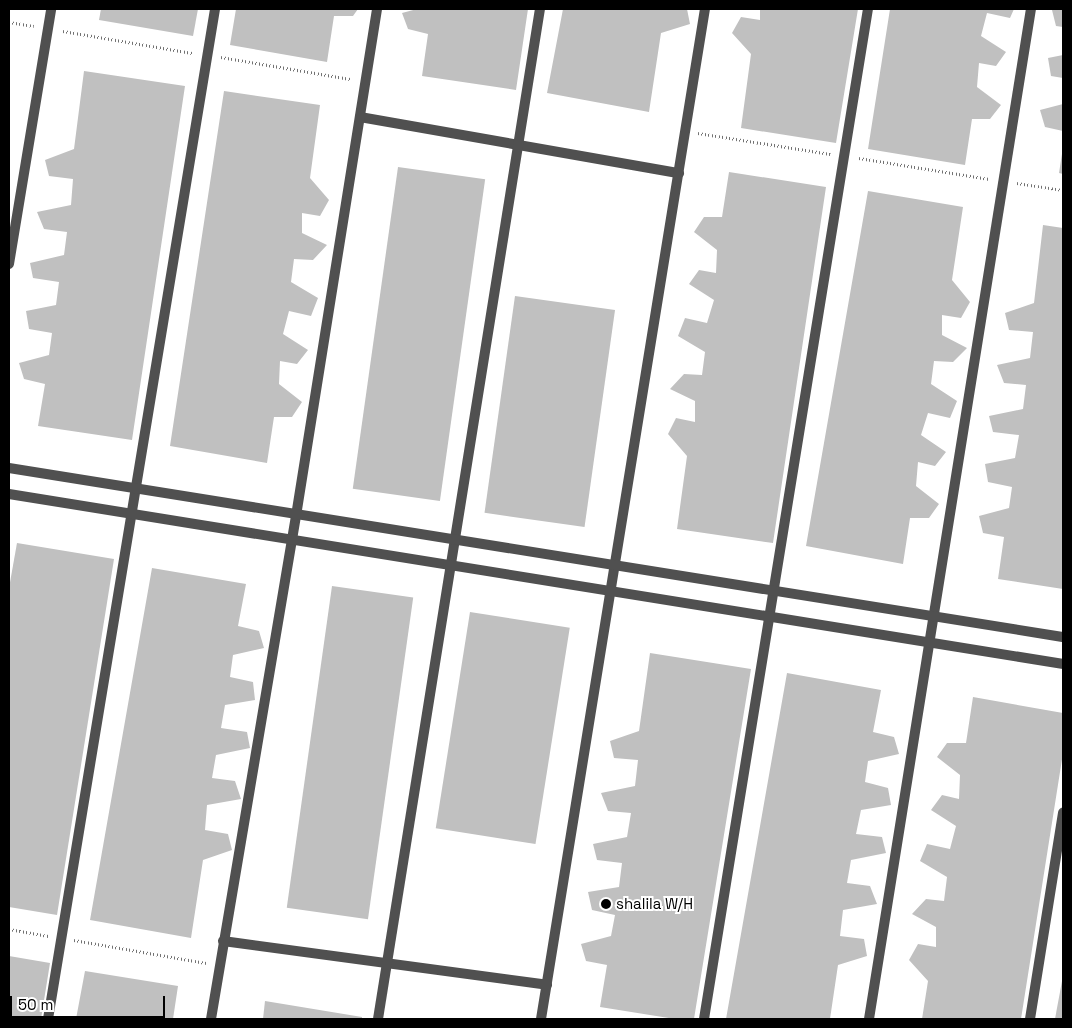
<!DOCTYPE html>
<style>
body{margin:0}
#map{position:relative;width:1072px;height:1028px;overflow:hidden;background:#fff;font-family:"Space Grotesk",sans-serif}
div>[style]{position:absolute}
.building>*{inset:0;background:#c0c0c0;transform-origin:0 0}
.path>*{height:3px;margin-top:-1.5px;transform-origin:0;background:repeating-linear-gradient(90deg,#727272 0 1px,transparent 0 3.5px)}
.lane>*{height:10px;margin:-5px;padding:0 5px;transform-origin:5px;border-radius:5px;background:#505050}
.street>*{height:10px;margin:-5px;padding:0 5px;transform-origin:5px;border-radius:5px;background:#505050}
.dots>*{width:14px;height:14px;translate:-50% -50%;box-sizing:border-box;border:2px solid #fff;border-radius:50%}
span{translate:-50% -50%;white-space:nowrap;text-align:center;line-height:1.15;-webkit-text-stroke:4px #fff;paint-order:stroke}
.poi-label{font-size:15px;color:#000}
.left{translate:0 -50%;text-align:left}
.frame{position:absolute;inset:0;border:10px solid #000;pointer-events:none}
.scale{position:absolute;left:10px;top:996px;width:155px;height:22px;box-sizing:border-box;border:2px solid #000;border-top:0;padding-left:6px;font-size:15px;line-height:18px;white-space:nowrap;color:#000;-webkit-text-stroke:4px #fff;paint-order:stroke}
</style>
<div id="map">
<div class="building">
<i style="clip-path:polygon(101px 9px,198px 9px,193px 36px,99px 20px)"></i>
<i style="clip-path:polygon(236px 9px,358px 9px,353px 16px,334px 16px,327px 62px,230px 45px)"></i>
<i style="clip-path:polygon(417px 9px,528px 9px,516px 90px,422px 76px,428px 34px,408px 29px,402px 13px)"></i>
<i style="clip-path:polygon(563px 9px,687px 9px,690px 24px,661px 33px,649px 112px,547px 93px)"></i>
<i style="clip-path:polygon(760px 9px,858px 9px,836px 143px,741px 128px,751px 54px,732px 33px,741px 17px,760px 20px)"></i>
<i style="clip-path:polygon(890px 9px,1014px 9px,1010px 18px,987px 13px,981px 36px,1006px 52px,996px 66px,979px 63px,977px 87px,1001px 105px,990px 119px,972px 119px,965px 165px,868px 149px)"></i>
<i style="clip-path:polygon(1059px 9px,1063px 9px,1063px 27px,1056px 26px,1052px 10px)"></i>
<i style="clip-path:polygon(1063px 55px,1063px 78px,1051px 76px,1048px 58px)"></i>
<i style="clip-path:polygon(84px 71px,185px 86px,132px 440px,38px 426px,45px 384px,24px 379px,19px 363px,49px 355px,52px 333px,29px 329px,26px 311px,56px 305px,59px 282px,33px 278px,30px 263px,64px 255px,67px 232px,44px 229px,37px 212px,71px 205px,73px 179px,49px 176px,45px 160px,74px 149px)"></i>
<i style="clip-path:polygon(224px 91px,320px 105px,310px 178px,329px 200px,320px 216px,302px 213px,302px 233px,327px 245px,313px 260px,294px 259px,291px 282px,318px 298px,311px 316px,289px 311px,283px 334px,308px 350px,297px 364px,280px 361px,279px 384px,302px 402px,292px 417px,274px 417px,267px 463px,170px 446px)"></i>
<i style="clip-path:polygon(1063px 104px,1063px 131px,1045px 127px,1040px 110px)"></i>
<i style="clip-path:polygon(1062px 154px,1063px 154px,1063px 174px,1059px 173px)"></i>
<i style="left:398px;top:167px;width:88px;height:325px;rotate:8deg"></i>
<i style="clip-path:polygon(729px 172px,826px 187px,773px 543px,677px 529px,687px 456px,668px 434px,676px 418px,695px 422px,695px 401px,670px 389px,684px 374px,702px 375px,705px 352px,678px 336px,685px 318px,707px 323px,714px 300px,689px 284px,699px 270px,716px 273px,717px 250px,694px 232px,704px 217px,722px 217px)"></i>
<i style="clip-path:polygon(868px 191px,963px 207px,952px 280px,970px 302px,961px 318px,942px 315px,942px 335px,967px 348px,953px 362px,934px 361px,931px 384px,957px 401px,950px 418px,928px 413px,921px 435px,946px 452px,935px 466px,918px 462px,916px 486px,939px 504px,929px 518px,910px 518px,903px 564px,806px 546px)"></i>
<i style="clip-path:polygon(1043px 225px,1063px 228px,1063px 589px,998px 579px,1004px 537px,983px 533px,979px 516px,1009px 508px,1012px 487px,988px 482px,985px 464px,1015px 458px,1019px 435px,993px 432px,989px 416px,1023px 409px,1026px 385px,1004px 383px,997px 365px,1030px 358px,1033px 332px,1009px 330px,1005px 313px,1034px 303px)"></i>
<i style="left:515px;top:296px;width:101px;height:219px;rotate:8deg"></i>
<i style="clip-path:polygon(17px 543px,114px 559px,57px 915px,9px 907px,9px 588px)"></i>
<i style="clip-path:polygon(152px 568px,246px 584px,238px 626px,259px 631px,264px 648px,233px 655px,230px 677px,253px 682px,255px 700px,225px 705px,221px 728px,247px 732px,250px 748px,216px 755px,212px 778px,235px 781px,241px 799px,207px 805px,205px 830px,228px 834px,232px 850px,203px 860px,191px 938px,90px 920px)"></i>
<i style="left:332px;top:586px;width:82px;height:325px;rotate:8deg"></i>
<i style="left:470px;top:612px;width:101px;height:219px;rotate:9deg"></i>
<i style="clip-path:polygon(650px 653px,751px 669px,694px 1019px,675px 1019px,600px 1007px,607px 965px,586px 961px,581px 944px,611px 936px,615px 915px,592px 910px,588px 892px,619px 887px,622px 863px,597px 860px,593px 844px,627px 837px,631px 813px,608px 811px,601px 793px,635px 786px,638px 760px,614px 758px,610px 741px,639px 731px)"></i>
<i style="clip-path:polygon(787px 673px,881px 690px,873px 732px,894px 737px,899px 754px,868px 761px,865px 782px,888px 788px,891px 805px,861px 810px,856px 834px,882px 837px,886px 853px,851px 860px,847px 883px,870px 886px,877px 904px,843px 910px,840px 936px,864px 939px,867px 956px,838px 965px,830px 1019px,726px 1019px)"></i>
<i style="clip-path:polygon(973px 697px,1063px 713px,1063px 753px,1021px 1019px,922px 1019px,928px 981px,909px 960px,918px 944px,936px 947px,936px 927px,912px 914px,926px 899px,944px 901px,947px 877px,920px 861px,927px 844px,950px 849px,956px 826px,931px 810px,942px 795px,959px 799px,960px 775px,937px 757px,947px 743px,966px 743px)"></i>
<i style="clip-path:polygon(9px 956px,50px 963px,41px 1019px,9px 1019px)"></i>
<i style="clip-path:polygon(85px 971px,178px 986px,173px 1019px,76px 1019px)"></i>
<i style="clip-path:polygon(1062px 981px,1063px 1019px,1055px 1019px)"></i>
<i style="clip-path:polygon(265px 1001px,362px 1017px,362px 1019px,263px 1019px)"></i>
</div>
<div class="path">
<i style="left:9px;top:22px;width:25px;rotate:9deg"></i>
<i style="left:63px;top:31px;width:131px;rotate:9.7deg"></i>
<i style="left:221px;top:57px;width:131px;rotate:9.7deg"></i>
<i style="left:698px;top:133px;width:134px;rotate:9deg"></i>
<i style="left:859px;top:158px;width:132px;rotate:9.2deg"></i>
<i style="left:1017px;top:183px;width:47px;rotate:8.7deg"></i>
<i style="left:9px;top:929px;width:40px;rotate:10deg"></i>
<i style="left:74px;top:940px;width:134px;rotate:9.9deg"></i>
</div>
<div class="lane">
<i style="left:360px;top:117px;width:324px;rotate:10deg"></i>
<i style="left:9px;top:264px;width:258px;rotate:-80.6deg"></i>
<i style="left:223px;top:941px;width:327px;rotate:7.7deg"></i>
<i style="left:48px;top:1019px;width:1024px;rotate:-80.61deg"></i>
<i style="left:211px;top:1019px;width:510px;rotate:-80.41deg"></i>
<i style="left:296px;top:516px;width:513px;rotate:-80.92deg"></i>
<i style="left:378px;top:1019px;width:1023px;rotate:-80.89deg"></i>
<i style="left:541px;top:1019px;width:1023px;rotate:-80.78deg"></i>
<i style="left:704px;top:1019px;width:1023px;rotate:-80.78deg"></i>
<i style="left:869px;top:1019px;width:1023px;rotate:-80.89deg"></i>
<i style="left:1030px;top:1019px;width:209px;rotate:-80.9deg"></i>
</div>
<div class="street">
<i style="left:9px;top:468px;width:1067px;rotate:9.11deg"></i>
<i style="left:9px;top:494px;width:1068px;rotate:9.16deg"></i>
</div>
<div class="dots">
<i style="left:606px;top:904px;background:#000"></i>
</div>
<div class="poi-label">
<span class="left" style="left:616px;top:904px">shalila W/H</span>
</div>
<div class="frame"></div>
<div class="scale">50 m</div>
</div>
